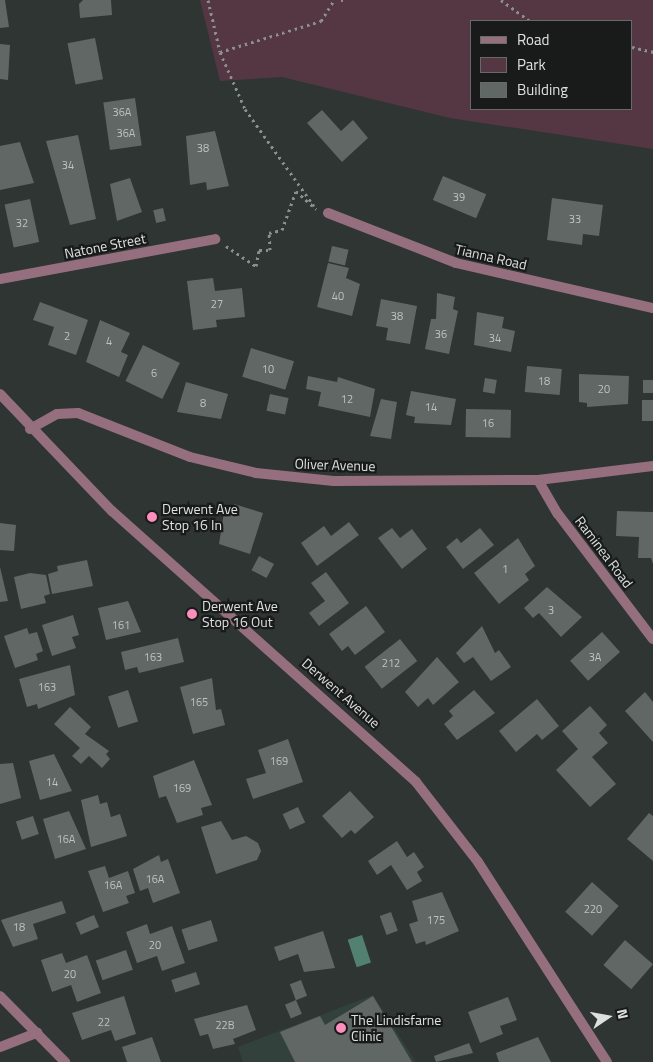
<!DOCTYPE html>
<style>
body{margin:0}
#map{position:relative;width:653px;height:1062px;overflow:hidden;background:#2e3532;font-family:"Titillium Web",sans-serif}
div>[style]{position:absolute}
.built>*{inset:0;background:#33413c}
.green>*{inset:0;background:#553743}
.water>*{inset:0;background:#528171;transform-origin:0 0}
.building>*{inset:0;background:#606765;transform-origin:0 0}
.path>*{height:3px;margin-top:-1.5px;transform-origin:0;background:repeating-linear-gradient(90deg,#8b908e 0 2.5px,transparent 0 6.5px)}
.lane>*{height:10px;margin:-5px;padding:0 5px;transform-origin:5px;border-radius:5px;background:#956f7e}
.street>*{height:10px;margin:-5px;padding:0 5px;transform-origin:5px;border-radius:5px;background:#956f7e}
.dots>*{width:14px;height:14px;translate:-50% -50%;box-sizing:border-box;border:2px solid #181b1a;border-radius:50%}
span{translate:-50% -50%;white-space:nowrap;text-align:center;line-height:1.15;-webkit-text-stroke:4.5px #181b1a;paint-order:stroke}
.number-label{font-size:11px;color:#bdc2c0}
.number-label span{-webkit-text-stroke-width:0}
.street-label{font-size:14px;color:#dce0df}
.poi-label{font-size:14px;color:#dce0df}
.left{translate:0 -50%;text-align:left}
.legend{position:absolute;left:470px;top:20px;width:162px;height:90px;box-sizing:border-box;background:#181b1a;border:1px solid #666a69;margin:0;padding:6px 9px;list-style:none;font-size:15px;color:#dce0df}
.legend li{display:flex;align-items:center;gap:10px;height:25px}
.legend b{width:25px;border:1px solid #666a69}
.north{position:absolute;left:583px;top:992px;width:50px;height:50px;-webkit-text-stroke:4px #181b1a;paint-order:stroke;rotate:78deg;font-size:14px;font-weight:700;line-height:20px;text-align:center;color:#dce0df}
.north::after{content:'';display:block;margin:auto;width:18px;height:22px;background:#dce0df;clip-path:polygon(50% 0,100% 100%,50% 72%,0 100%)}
</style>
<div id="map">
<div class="built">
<i style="clip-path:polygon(373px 995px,416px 1062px,243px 1062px,238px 1047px)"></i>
</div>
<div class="green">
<i style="clip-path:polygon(evenodd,200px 0,653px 0,653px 149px,450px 118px,282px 77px,220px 81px,200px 0,472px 21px,632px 21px,632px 109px,472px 109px,472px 21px)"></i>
</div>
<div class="water">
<i style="left:362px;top:935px;width:29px;height:15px;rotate:72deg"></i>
</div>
<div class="building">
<i style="clip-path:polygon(0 0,5px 0,9px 27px,0 28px)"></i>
<i style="clip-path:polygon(83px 0,111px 0,112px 15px,80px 18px,79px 4px)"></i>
<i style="left:95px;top:38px;width:42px;height:28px;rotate:79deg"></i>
<i style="clip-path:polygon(0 44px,10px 45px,8px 80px,0 79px)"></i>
<i style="left:135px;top:98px;width:48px;height:32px;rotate:82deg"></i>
<i style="clip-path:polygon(322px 110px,341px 131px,353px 120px,368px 138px,342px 162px,307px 123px)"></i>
<i style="clip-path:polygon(215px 131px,229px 186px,207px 190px,206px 182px,190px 185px,186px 136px)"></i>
<i style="clip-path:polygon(78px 135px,96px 219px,70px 225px,46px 141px)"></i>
<i style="clip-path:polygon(20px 142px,34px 183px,0 190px,0 146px)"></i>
<i style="left:443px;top:176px;width:47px;height:26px;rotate:23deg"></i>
<i style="clip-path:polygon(130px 178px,142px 212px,117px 221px,110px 184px)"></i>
<i style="clip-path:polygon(552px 198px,603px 205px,599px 236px,583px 234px,582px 245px,547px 240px)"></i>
<i style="left:30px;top:199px;width:44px;height:26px;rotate:78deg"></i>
<i style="left:163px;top:208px;width:13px;height:10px;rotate:77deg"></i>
<i style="left:332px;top:246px;width:17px;height:16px;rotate:13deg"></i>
<i style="clip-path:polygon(328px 263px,349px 268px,346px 278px,360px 284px,352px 316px,317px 307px)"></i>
<i style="clip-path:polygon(213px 278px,215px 291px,242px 288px,245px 317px,216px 320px,217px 327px,193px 330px,187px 281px)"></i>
<i style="clip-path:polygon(437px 293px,455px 297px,453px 309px,458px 311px,449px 354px,425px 349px,431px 319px,436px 319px)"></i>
<i style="clip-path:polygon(381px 299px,417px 306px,410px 344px,386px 340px,388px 328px,376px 326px)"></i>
<i style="clip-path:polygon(40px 302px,88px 320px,76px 355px,48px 345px,54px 327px,33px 320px)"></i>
<i style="clip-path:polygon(477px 312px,504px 317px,502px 328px,515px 331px,511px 352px,474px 345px)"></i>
<i style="clip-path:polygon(100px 320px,130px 333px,121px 352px,128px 355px,119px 377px,86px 362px)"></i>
<i style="left:143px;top:345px;width:41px;height:40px;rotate:26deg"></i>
<i style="left:251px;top:348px;width:45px;height:30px;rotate:17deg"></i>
<i style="left:527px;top:366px;width:35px;height:26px;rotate:5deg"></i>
<i style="clip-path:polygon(579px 374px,629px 376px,628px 404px,587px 407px,587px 403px,579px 402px)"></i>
<i style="clip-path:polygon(308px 376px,337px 382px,338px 377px,375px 389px,370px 417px,318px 406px,321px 392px,306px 389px)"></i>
<i style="left:485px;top:378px;width:12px;height:14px;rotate:9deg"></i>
<i style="left:643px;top:380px;width:10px;height:13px"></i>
<i style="clip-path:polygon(186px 382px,228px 394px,221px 419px,177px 412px)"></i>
<i style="clip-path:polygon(411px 391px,456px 399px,451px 425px,414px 423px,415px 417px,406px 415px)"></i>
<i style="left:270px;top:394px;width:19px;height:17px;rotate:12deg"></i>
<i style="clip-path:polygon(381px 399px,397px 402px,391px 439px,370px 436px)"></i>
<i style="left:642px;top:400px;width:11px;height:21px"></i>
<i style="left:466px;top:409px;width:45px;height:28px;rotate:1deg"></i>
<i style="clip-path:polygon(234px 504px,263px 513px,250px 554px,219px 544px,224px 512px,231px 514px)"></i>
<i style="clip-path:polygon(617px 511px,653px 512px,653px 564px,651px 558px,638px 558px,639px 537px,616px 536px)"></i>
<i style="clip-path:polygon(349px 522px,359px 535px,317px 566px,301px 543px,324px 526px,331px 536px)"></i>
<i style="clip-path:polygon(0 523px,16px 525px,14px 551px,0 550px)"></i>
<i style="clip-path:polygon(392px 528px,400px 538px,412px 529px,427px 549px,402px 569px,378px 538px)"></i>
<i style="clip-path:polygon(480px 528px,494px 545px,463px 569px,446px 547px,457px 538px,461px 543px)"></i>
<i style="clip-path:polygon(518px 538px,535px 566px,525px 574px,529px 580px,499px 604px,474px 573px)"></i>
<i style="left:259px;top:556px;width:17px;height:16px;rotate:28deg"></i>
<i style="clip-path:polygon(87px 560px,93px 586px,52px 594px,48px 574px,58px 571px,57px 566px)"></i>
<i style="clip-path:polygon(0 567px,8px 601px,0 602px)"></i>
<i style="clip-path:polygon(326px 572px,349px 603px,319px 626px,309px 613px,325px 601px,311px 583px)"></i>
<i style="clip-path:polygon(30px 573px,46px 575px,50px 594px,44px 596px,46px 603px,21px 609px,14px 577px)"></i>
<i style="clip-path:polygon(547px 587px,582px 617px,561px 637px,539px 613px,533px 618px,524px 608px)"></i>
<i style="clip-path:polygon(128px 601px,141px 632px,106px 640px,98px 608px)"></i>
<i style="clip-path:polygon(366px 606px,385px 632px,355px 655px,348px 646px,342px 651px,329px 634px)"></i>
<i style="clip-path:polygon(73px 615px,79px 635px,72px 637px,76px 648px,52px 656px,42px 625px)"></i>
<i style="clip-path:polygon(482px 626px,495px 653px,499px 650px,511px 667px,491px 681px,473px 657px,464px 663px,456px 653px)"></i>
<i style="clip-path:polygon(27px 628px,29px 634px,37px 632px,43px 651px,36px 654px,38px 660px,15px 668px,4px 636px)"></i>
<i style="left:602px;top:632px;width:27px;height:43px;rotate:48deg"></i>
<i style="clip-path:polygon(178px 638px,184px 662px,139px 673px,137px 667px,125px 670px,121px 652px)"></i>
<i style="left:400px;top:639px;width:28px;height:45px;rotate:52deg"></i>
<i style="clip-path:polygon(437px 657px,459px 682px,433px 705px,428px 698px,418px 707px,405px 692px)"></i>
<i style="clip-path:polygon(70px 665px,75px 695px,38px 709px,37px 704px,27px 707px,19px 679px)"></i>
<i style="clip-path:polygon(212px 678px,216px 710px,221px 709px,225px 725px,193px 734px,180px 687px)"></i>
<i style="left:128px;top:690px;width:33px;height:21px;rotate:72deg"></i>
<i style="clip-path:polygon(474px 690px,495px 713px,457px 740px,444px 724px,453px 716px,449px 711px)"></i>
<i style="clip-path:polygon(645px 692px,653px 702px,653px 742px,625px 711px)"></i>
<i style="clip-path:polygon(537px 699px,559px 726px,542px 740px,537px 734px,516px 752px,499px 731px)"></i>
<i style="clip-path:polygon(590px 706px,607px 725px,599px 733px,608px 743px,592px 757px,616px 784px,590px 807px,556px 770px,578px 749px,562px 731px)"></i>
<i style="clip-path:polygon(70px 707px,91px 727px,85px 734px,109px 751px,106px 754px,110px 759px,102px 768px,89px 756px,81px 764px,72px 756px,80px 748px,54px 724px)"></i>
<i style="clip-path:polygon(288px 739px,303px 782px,253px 799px,246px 779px,266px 773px,258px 750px)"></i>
<i style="clip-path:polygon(54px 754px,72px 791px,40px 800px,29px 761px)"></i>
<i style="clip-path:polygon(194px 760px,212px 805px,201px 808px,203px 815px,177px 823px,166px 796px,159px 798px,153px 776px)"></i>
<i style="clip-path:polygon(13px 763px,21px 798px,0 804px,0 764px)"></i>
<i style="clip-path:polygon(350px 791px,374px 817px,355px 834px,351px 830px,342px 838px,322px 816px)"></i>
<i style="clip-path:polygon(98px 795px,100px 804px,107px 802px,111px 817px,120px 814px,127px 836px,91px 847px,81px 800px)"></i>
<i style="left:298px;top:807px;width:17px;height:17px;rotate:65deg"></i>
<i style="clip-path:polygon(69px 811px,86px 849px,55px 859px,43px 819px)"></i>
<i style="clip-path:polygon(649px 813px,653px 816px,653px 861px,627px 839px)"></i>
<i style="left:33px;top:816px;width:19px;height:18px;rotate:72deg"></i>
<i style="clip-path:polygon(221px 821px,232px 840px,246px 836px,258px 843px,261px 851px,257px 860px,216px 874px,201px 827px)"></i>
<i style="clip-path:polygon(397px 841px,407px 857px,414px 852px,424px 867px,417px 872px,422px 881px,407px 890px,391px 865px,377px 875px,368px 861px)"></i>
<i style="clip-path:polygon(159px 855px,161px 862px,168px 859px,180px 893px,153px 903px,148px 888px,140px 891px,133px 869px)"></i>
<i style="clip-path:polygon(105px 866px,109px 878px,128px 871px,135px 893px,126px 896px,129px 903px,103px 912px,88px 871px)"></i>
<i style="left:592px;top:882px;width:36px;height:40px;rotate:42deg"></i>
<i style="clip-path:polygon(442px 892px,459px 931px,426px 945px,425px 941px,416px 944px,409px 924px,418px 921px,412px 901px)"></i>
<i style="clip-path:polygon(62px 901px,66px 913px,33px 924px,38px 939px,13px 947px,1px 920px)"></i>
<i style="left:391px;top:912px;width:20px;height:12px;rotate:70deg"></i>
<i style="left:94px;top:915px;width:13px;height:20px;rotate:67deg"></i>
<i style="left:211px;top:920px;width:22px;height:31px;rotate:72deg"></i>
<i style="clip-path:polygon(147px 924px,150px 934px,172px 926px,185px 963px,162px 971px,157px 956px,137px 963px,126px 932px)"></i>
<i style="clip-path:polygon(323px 931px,335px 968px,304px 972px,298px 954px,279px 961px,274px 947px)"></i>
<i style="left:625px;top:940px;width:37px;height:33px;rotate:41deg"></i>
<i style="left:126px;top:950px;width:21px;height:32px;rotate:71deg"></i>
<i style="clip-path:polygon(62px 953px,66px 963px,87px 955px,101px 993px,77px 1002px,71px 985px,52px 992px,41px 960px)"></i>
<i style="left:196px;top:972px;width:13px;height:26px;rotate:72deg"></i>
<i style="left:301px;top:980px;width:17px;height:12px;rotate:69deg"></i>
<i style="clip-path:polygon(124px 996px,136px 1034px,115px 1041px,111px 1030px,82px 1040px,72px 1013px)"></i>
<i style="clip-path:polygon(373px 996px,412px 1062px,295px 1062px,280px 1032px,320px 1016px,325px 1025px)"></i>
<i style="clip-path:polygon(508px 997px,517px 1020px,500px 1026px,503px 1034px,480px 1043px,468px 1012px)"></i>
<i style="left:296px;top:1000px;width:15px;height:12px;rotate:67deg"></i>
<i style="clip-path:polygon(247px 1005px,256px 1030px,233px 1039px,235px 1044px,213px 1049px,208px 1034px,200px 1036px,194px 1019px)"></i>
<i style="clip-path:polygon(152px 1037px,161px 1062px,127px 1062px,122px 1047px)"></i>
<i style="clip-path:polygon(538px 1037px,551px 1062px,499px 1062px,496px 1053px)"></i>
<i style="clip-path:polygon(469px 1043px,473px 1053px,436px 1062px,434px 1056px)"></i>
</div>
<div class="path">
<i style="left:208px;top:0;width:53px;rotate:77deg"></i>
<i style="left:220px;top:52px;width:106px;rotate:-17.1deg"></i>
<i style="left:321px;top:21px;width:25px;rotate:-58deg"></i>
<i style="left:341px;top:0;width:3px"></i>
<i style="left:501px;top:0;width:36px;rotate:36deg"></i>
<i style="left:632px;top:47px;width:22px;rotate:13deg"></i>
<i style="left:220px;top:52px;width:62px;rotate:66.3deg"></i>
<i style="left:245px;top:109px;width:119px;rotate:54.6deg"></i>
<i style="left:226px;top:246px;width:36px;rotate:34deg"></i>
<i style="left:256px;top:266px;width:16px;rotate:-79deg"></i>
<i style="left:259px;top:250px;width:11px"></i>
<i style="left:270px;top:250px;width:17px;rotate:-93deg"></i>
<i style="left:269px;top:233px;width:13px;rotate:-13deg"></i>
<i style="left:282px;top:230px;width:41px;rotate:-70.3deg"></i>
<i style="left:296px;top:191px;width:27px;rotate:42deg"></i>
</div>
<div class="lane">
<i style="left:328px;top:213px;width:137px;rotate:21.3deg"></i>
<i style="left:456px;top:263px;width:202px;rotate:12.9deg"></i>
</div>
<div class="street">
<i style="left:0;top:279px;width:219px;rotate:-10.5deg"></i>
<i style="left:0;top:394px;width:162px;rotate:46.3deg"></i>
<i style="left:112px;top:511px;width:407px;rotate:41.7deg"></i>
<i style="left:416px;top:782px;width:101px;rotate:52.2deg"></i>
<i style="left:478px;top:862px;width:238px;rotate:57.2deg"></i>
<i style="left:30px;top:429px;width:31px;rotate:-29deg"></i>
<i style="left:57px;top:414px;width:21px;rotate:-3deg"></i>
<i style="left:78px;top:413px;width:120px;rotate:21.4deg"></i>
<i style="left:190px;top:457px;width:68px;rotate:13.6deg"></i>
<i style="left:256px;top:473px;width:78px;rotate:5.9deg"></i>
<i style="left:334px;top:481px;width:204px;rotate:-0.3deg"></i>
<i style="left:538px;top:480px;width:116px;rotate:-6.9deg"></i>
<i style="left:538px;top:480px;width:39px;rotate:60deg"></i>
<i style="left:558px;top:514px;width:157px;rotate:52.8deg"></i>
<i style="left:0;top:996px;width:93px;rotate:45.4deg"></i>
<i style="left:0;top:1047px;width:40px;rotate:-21deg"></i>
</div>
<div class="dots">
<i style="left:152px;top:517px;background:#fd8ebe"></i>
<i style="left:192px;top:614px;background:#fd8ebe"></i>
<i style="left:341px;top:1028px;background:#fd8ebe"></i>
</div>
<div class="number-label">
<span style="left:122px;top:112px">36A</span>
<span style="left:126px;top:133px">36A</span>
<span style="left:203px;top:148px">38</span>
<span style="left:68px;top:165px">34</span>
<span style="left:459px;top:197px">39</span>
<span style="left:575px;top:219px">33</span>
<span style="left:22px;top:223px">32</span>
<span style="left:338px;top:296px">40</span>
<span style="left:217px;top:304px">27</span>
<span style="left:397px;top:316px">38</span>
<span style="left:441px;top:334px">36</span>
<span style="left:67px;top:336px">2</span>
<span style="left:495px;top:338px">34</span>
<span style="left:109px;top:341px">4</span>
<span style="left:268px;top:369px">10</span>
<span style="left:154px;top:373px">6</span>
<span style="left:544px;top:381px">18</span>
<span style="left:604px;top:389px">20</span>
<span style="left:347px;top:399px">12</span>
<span style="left:203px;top:403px">8</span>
<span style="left:431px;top:407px">14</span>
<span style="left:488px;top:423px">16</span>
<span style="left:505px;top:569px">1</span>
<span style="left:551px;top:610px">3</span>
<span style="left:121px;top:625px">161</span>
<span style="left:153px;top:657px">163</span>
<span style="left:595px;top:657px">3A</span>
<span style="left:391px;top:663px">212</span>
<span style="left:47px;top:687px">163</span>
<span style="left:199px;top:702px">165</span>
<span style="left:279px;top:761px">169</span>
<span style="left:52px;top:782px">14</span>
<span style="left:182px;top:788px">169</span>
<span style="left:66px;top:839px">16A</span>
<span style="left:155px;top:879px">16A</span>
<span style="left:113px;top:885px">16A</span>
<span style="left:593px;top:909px">220</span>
<span style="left:436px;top:920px">175</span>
<span style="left:19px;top:927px">18</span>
<span style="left:155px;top:945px">20</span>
<span style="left:70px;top:974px">20</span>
<span style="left:104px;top:1022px">22</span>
<span style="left:225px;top:1025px">22B</span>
</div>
<div class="street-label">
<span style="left:105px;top:246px;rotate:-11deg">Natone Street</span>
<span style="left:491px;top:257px;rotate:13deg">Tianna Road</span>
<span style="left:335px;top:465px;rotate:2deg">Oliver Avenue</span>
<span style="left:604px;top:552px;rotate:53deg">Raminea Road</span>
<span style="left:341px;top:693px;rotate:41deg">Derwent Avenue</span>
</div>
<div class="poi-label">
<span class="left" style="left:162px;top:517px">Derwent Ave<br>Stop 16 In</span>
<span class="left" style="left:202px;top:614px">Derwent Ave<br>Stop 16 Out</span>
<span class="left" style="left:351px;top:1028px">The Lindisfarne<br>Clinic</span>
</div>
<ul class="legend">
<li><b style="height:6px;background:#956f7e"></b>Road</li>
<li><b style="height:14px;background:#553743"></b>Park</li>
<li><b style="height:14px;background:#606765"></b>Building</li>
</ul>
<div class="north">N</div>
</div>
